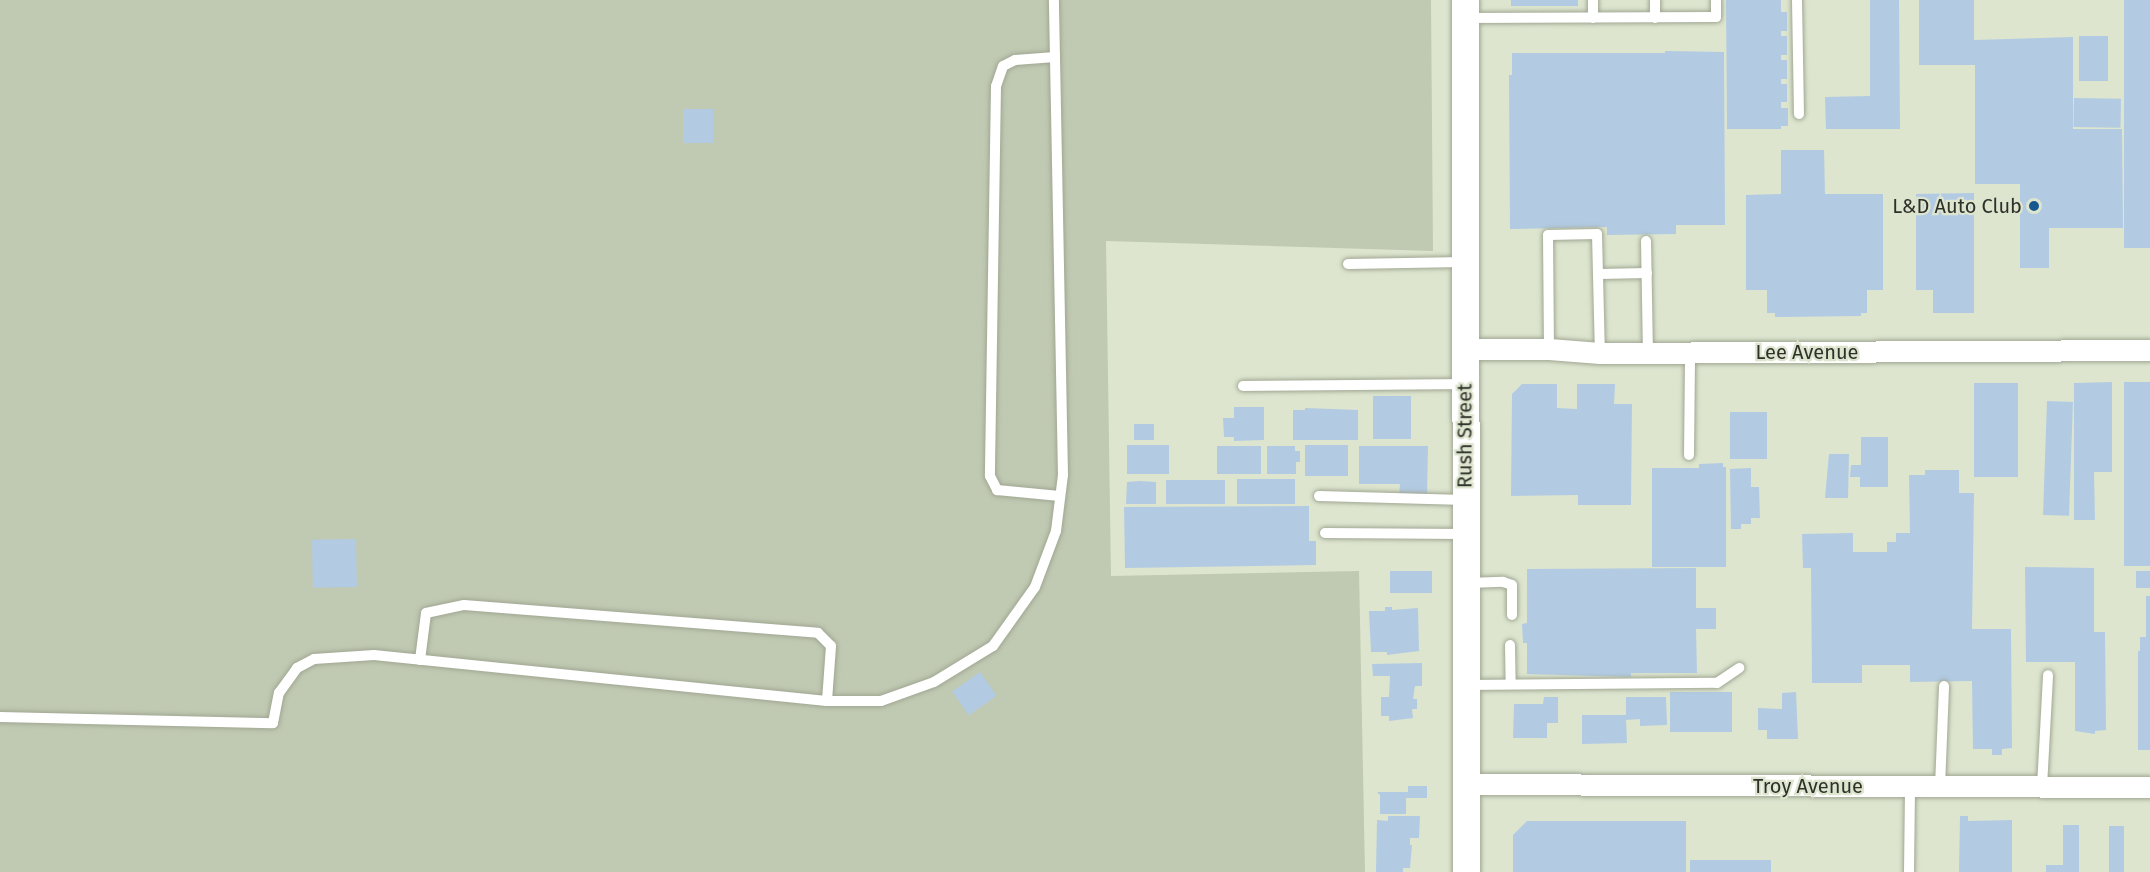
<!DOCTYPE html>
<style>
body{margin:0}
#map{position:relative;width:2150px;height:872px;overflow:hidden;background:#dde5cf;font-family:"Fira Sans",sans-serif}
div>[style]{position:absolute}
.green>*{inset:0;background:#c0c9b2}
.building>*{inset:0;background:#b2cbe3;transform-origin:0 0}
.roads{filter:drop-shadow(0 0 2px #a0a793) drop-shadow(0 0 2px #a0a793)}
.service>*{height:10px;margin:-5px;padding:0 5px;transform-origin:5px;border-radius:5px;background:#fff}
.minor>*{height:21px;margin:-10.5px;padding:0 10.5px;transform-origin:10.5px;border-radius:10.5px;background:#fff}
.tertiary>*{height:27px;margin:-13.5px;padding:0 13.5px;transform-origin:13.5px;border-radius:13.5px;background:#fff}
.dots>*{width:16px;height:16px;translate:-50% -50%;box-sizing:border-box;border:3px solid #dde5cf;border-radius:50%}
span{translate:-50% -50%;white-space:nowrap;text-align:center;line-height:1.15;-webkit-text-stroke:4.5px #dde5cf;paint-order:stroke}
.poi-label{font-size:20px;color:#2e3129}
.right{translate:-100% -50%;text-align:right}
.street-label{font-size:20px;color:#2e3129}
</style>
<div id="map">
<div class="green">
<i style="clip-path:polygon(0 0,1431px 0,1433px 251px,1106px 241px,1111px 576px,1359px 571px,1365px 872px,0 872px)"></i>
</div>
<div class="building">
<i style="left:1511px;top:0;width:67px;height:6px"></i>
<i style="clip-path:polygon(1726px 0,1781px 0,1781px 12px,1787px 12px,1787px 31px,1781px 31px,1781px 36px,1787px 36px,1787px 55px,1781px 55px,1781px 60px,1787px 60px,1787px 79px,1781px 79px,1781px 84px,1787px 84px,1787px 102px,1781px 102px,1781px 108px,1788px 108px,1788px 126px,1781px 126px,1781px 129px,1727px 129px)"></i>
<i style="clip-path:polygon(1870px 0,1899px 0,1900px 129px,1826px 129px,1825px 97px,1870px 96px)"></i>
<i style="clip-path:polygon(1919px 0,1974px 0,1974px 40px,2073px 37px,2073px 129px,2122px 129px,2123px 228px,2049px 228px,2049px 268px,2020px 268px,2020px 184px,1975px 184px,1975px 65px,1919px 65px)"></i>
<i style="left:2124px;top:0;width:26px;height:248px"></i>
<i style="left:2079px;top:36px;width:29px;height:45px"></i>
<i style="clip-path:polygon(1665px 51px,1724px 52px,1725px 225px,1676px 225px,1676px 234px,1607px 235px,1607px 227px,1510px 229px,1509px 75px,1512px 75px,1512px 53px,1665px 53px)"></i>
<i style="left:2074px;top:98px;width:47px;height:29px;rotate:1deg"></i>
<i style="left:683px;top:109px;width:30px;height:34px"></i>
<i style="clip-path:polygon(1781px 150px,1824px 150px,1825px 194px,1883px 194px,1883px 290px,1867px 290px,1867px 313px,1861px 313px,1861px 316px,1775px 317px,1775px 313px,1767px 313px,1767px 290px,1746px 290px,1746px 195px,1781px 194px)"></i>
<i style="clip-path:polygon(1974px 193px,1974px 313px,1933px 313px,1933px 290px,1916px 290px,1916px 194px)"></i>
<i style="clip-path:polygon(2112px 382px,2112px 472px,2094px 472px,2095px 520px,2074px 520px,2074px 383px)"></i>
<i style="left:2124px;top:382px;width:26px;height:184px"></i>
<i style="left:1974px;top:383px;width:44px;height:94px"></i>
<i style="clip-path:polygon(1522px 384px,1557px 384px,1557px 408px,1577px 409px,1577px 384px,1615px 384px,1614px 404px,1632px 404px,1631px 505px,1578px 505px,1578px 495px,1511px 496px,1512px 394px)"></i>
<i style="left:1373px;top:396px;width:38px;height:43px"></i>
<i style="left:2047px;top:401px;width:26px;height:114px;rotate:2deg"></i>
<i style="clip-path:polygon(1234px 407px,1264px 407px,1264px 440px,1234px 441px,1234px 437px,1224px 437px,1223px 418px,1234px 418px)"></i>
<i style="clip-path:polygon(1305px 408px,1358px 410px,1358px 440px,1293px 440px,1293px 410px,1305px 410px)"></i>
<i style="left:1730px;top:412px;width:37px;height:47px"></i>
<i style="left:1134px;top:424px;width:20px;height:16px"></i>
<i style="clip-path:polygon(1861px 437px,1888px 437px,1888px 487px,1860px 487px,1860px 477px,1850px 477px,1851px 465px,1861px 465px)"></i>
<i style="left:1127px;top:445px;width:42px;height:29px"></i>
<i style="left:1305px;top:445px;width:43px;height:31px"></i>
<i style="left:1217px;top:446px;width:44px;height:28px"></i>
<i style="clip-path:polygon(1267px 446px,1295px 446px,1295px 451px,1300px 451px,1300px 462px,1296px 462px,1296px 474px,1267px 474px)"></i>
<i style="clip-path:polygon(1359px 446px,1428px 446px,1427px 497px,1399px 497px,1400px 484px,1359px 484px)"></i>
<i style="clip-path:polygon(1829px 454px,1849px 454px,1848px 498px,1825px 498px)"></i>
<i style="clip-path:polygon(1723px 463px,1723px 467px,1726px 467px,1726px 567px,1652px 567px,1652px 468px,1699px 468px,1699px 464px)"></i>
<i style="clip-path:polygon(1751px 468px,1751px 487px,1759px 487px,1760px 518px,1751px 518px,1751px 524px,1741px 524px,1741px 529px,1731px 529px,1730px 469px)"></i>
<i style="clip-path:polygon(1925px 470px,1959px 470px,1959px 493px,1974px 493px,1972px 629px,2011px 629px,2012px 748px,2002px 749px,2002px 755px,1992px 755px,1992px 749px,1973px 749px,1972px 681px,1910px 682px,1910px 665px,1862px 665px,1862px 683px,1812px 683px,1811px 568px,1803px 568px,1802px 534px,1853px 533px,1853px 552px,1887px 552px,1887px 542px,1896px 542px,1896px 533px,1910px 533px,1909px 475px,1925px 475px)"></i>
<i style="left:1295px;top:479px;width:25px;height:58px;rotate:90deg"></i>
<i style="left:1166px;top:480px;width:59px;height:24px"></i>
<i style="clip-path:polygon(1140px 481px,1156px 482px,1156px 504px,1126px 504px,1127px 482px)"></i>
<i style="clip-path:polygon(1309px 506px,1309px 541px,1316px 541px,1316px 565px,1125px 568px,1124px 507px)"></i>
<i style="left:356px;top:539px;width:48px;height:44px;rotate:89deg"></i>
<i style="clip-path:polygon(2025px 567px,2094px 568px,2094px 632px,2105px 632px,2106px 730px,2095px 731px,2095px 734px,2075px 731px,2075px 662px,2026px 662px)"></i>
<i style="clip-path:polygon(1696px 568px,1696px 608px,1716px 608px,1716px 629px,1696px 629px,1697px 673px,1631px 673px,1631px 677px,1527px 674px,1527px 643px,1523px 643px,1522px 624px,1527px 623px,1527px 569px)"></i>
<i style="left:1390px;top:571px;width:42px;height:22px"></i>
<i style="left:2136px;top:571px;width:14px;height:17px"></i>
<i style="clip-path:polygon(2146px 596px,2150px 596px,2150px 750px,2138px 750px,2138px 651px,2140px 651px,2140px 637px,2146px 637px)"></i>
<i style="clip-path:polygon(1385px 607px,1392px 607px,1392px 610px,1418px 608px,1419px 651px,1387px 655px,1387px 652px,1371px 652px,1369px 611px,1385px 611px)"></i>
<i style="clip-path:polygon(1422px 663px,1422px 686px,1415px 686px,1413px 699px,1417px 699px,1417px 709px,1412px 709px,1413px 718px,1389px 721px,1389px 716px,1381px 716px,1381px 697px,1389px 697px,1390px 676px,1373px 676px,1372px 664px)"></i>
<i style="left:980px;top:672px;width:29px;height:34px;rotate:55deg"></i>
<i style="left:1732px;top:692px;width:40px;height:62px;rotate:90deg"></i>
<i style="clip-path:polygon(1796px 692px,1798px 739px,1767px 739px,1767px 730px,1758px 730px,1758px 708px,1782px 709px,1782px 693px)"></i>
<i style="clip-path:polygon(1544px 697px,1558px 697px,1558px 723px,1547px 723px,1547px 738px,1513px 738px,1514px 704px,1543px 704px)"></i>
<i style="clip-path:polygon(1626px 697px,1666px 697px,1667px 725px,1640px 726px,1640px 719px,1626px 720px,1627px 743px,1582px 744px,1582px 715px,1626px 715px)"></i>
<i style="clip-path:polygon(1408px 786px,1427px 786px,1427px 798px,1406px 798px,1406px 814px,1380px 814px,1380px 795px,1377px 792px,1408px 792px)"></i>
<i style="clip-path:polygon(1388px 816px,1420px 816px,1419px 838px,1410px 838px,1410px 845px,1412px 845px,1410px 868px,1403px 868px,1403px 872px,1376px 872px,1377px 820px,1388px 821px)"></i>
<i style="clip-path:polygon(1960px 816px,1968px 816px,1968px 821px,2012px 820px,2012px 872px,1959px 872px)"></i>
<i style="clip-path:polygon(1527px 821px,1686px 821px,1686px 872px,1513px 872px,1513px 835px)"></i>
<i style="clip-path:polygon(2063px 825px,2079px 825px,2079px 872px,2046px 872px,2046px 865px,2063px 865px)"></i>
<i style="left:2109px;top:826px;width:15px;height:46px"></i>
<i style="left:1690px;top:860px;width:81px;height:12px"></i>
</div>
<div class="roads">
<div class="service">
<i style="left:1593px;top:0;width:18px;rotate:90deg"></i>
<i style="left:1655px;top:0;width:18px;rotate:90deg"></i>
<i style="left:1797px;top:0;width:114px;rotate:89deg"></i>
<i style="left:1465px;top:18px;width:251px;rotate:-0.2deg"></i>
<i style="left:1716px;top:17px;width:17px;rotate:-90deg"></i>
<i style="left:1055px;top:57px;width:40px;rotate:175.7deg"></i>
<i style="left:1015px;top:60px;width:13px;rotate:153deg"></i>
<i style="left:1003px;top:66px;width:21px;rotate:109deg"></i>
<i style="left:996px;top:86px;width:390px;rotate:90.9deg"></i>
<i style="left:990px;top:476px;width:16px;rotate:63deg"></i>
<i style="left:997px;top:490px;width:63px;rotate:5.4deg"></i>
<i style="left:1646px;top:241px;width:111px;rotate:89deg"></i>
<i style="left:1348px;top:264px;width:116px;rotate:-1deg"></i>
<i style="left:1599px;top:274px;width:48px;rotate:-1.2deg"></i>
<i style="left:1549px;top:349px;width:114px;rotate:-90.5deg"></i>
<i style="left:1548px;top:235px;width:49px;rotate:-1.2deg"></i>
<i style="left:1597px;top:234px;width:119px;rotate:88.6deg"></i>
<i style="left:1243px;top:386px;width:222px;rotate:-0.5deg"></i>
<i style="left:1689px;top:455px;width:103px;rotate:-89.4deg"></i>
<i style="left:1319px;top:496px;width:146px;rotate:1.6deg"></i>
<i style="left:1325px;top:533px;width:140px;rotate:0.4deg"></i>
<i style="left:1467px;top:583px;width:36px;rotate:-2deg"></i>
<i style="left:1503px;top:582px;width:9px;rotate:18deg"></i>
<i style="left:1512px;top:585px;width:30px;rotate:90deg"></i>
<i style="left:1510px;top:645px;width:39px;rotate:89deg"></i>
<i style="left:420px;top:660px;width:47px;rotate:-82.7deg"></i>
<i style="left:426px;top:613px;width:39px;rotate:-12deg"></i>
<i style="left:464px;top:605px;width:355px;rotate:4.5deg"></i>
<i style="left:818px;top:633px;width:18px;rotate:45deg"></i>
<i style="left:831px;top:646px;width:55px;rotate:94.2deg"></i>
<i style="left:1465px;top:685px;width:252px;rotate:-0.5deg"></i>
<i style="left:1717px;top:683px;width:27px;rotate:-34deg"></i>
<i style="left:0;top:717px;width:273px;rotate:1.3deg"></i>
<i style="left:273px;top:723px;width:31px;rotate:-79deg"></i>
<i style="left:279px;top:693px;width:31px;rotate:-54deg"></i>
<i style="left:297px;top:668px;width:19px;rotate:-28deg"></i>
<i style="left:314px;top:659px;width:60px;rotate:-3.8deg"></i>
<i style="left:374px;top:655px;width:455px;rotate:5.8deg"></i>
<i style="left:827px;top:701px;width:54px"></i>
<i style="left:881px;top:701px;width:56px;rotate:-19.7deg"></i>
<i style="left:934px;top:682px;width:69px;rotate:-31.4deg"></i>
<i style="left:993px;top:646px;width:72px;rotate:-54.6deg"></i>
<i style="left:1035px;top:587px;width:60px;rotate:-69.4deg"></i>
<i style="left:1056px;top:531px;width:56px;rotate:-82.9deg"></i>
<i style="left:1063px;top:475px;width:475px;rotate:-91.1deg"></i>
<i style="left:1940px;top:787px;width:101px;rotate:-87.7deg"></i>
<i style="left:2042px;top:787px;width:112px;rotate:-86.9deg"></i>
<i style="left:1909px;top:872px;width:85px;rotate:-89.3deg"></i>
</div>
<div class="minor">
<i style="left:1465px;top:349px;width:84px"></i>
<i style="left:1549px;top:349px;width:51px;rotate:4.5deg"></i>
<i style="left:1600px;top:353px;width:550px;rotate:-0.31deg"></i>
<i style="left:1465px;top:784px;width:685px;rotate:0.25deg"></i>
</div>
<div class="tertiary">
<i style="left:1465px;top:0;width:872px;rotate:89.93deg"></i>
</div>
</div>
<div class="dots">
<i style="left:2034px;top:206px;background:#17588e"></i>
</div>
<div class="poi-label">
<span class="right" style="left:2022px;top:206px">L&amp;D Auto Club</span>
</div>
<div class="street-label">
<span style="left:1807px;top:352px">Lee Avenue</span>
<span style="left:1465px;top:436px;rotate:-90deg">Rush Street</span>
<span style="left:1808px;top:786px">Troy Avenue</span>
</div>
</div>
